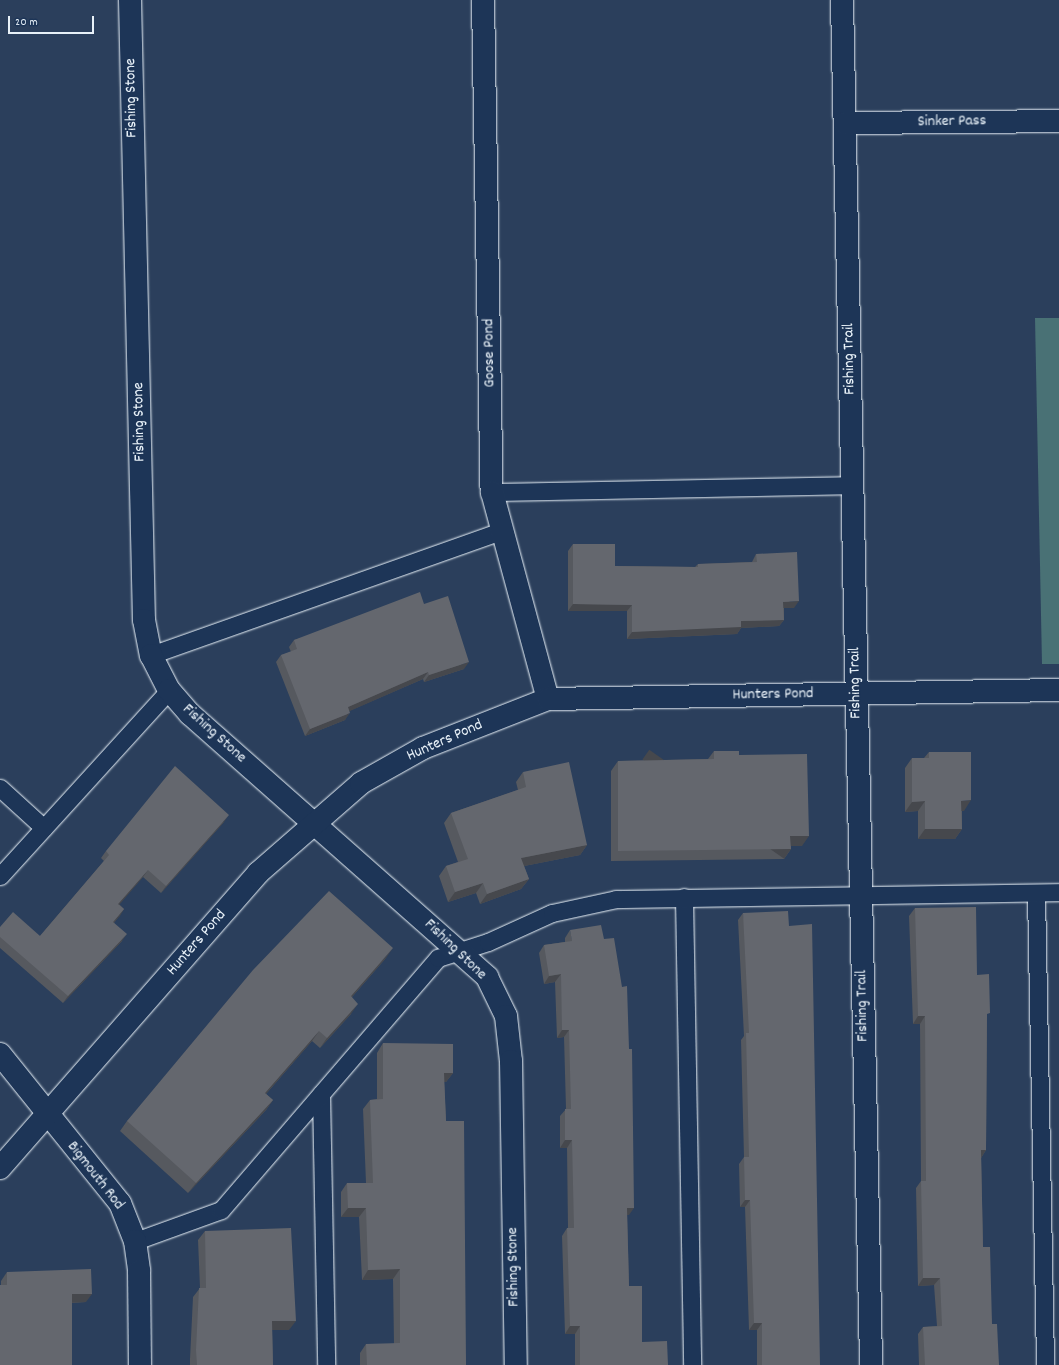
<!DOCTYPE html>
<style>
body{margin:0}
#map{position:relative;width:1059px;height:1365px;overflow:hidden;background:#2b3f5c;font-family:Dekko,sans-serif}
div>[style]{position:absolute}
.green>*{inset:0;background:#497175}
.roads{filter:drop-shadow(0 0 1px #e8f1f8) drop-shadow(0 0 1px #e8f1f8)}
.lane>*{height:17px;margin:-8.5px;padding:0 8.5px;transform-origin:8.5px;border-radius:8.5px;background:#1d3557}
.street>*{height:22px;margin:-11px;padding:0 11px;transform-origin:11px;border-radius:11px;background:#1d3557}
.secondary>*{height:22px;margin:-11px;padding:0 11px;transform-origin:11px;border-radius:11px;background:#1d3557}
.wall>*{inset:0;background:#56595f}
.shaded-wall>*{inset:0;background:#46484d;transform-origin:0 0}
.building>*{inset:0;background:#64676e}
span{translate:-50% -50%;white-space:nowrap;text-align:center;line-height:1.15;-webkit-text-stroke:3px #1d3557;paint-order:stroke}
.street-label{font-size:16px;color:#e8f1f8}
.scale{position:absolute;left:8px;top:16px;width:86px;height:18px;box-sizing:border-box;border:2px solid #e8f1f8;border-top:0;padding-left:5px;font-size:12px;line-height:14px;white-space:nowrap;color:#e8f1f8;-webkit-text-stroke:3px #1d3557;paint-order:stroke}
</style>
<div id="map">
<div class="green">
<i style="clip-path:polygon(1035px 318px,1059px 318px,1059px 664px,1042px 664px)"></i>
</div>
<div class="roads">
<div class="lane">
<i style="left:492px;top:492px;width:360px;rotate:-1.1deg"></i>
<i style="left:151px;top:655px;width:374px;rotate:-19.5deg"></i>
<i style="left:0;top:788px;width:59px;rotate:42.3deg"></i>
<i style="left:0;top:876px;width:251px;rotate:-47.7deg"></i>
<i style="left:1036px;top:893px;width:472px;rotate:88.9deg"></i>
<i style="left:684px;top:897px;width:468px;rotate:89deg"></i>
<i style="left:321px;top:1094px;width:271px;rotate:88.9deg"></i>
<i style="left:135px;top:1241px;width:91px;rotate:-19.8deg"></i>
<i style="left:221px;top:1210px;width:333px;rotate:-49.3deg"></i>
<i style="left:438px;top:958px;width:52px;rotate:-17.7deg"></i>
<i style="left:488px;top:942px;width:70px;rotate:-24.4deg"></i>
<i style="left:552px;top:913px;width:66px;rotate:-12.3deg"></i>
<i style="left:616px;top:899px;width:443px;rotate:-0.9deg"></i>
</div>
<div class="street">
<i style="left:130px;top:0;width:620px;rotate:88.71deg"></i>
<i style="left:144px;top:620px;width:36px;rotate:79deg"></i>
<i style="left:151px;top:655px;width:39px;rotate:63deg"></i>
<i style="left:169px;top:690px;width:32px;rotate:49deg"></i>
<i style="left:190px;top:714px;width:397px;rotate:41.5deg"></i>
<i style="left:487px;top:977px;width:43px;rotate:64deg"></i>
<i style="left:506px;top:1016px;width:45px;rotate:83.7deg"></i>
<i style="left:511px;top:1061px;width:304px;rotate:89.1deg"></i>
<i style="left:483px;top:0;width:492px;rotate:89deg"></i>
<i style="left:492px;top:492px;width:214px;rotate:74.9deg"></i>
<i style="left:842px;top:0;width:1365px;rotate:88.78deg"></i>
<i style="left:845px;top:123px;width:214px;rotate:-0.5deg"></i>
<i style="left:0;top:1054px;width:191px;rotate:51.2deg"></i>
<i style="left:120px;top:1203px;width:41px;rotate:68.5deg"></i>
<i style="left:135px;top:1241px;width:30px;rotate:82deg"></i>
<i style="left:139px;top:1271px;width:94px;rotate:89.4deg"></i>
</div>
<div class="secondary">
<i style="left:0;top:1168px;width:392px;rotate:-48.8deg"></i>
<i style="left:258px;top:873px;width:137px;rotate:-41.1deg"></i>
<i style="left:361px;top:783px;width:71px;rotate:-29.4deg"></i>
<i style="left:423px;top:748px;width:134px;rotate:-21.4deg"></i>
<i style="left:548px;top:699px;width:511px;rotate:-1.01deg"></i>
</div>
</div>
<div class="wall">
<i style="clip-path:polygon(573px 544px,615px 566px,695px 567px,698px 564px,752px 562px,756px 554px,794px 608px,784px 608px,784px 620px,779px 626px,741px 628px,737px 634px,627px 639px,627px 611px,568px 611px,568px 551px)"></i>
<i style="clip-path:polygon(424px 604px,464px 669px,424px 682px,423px 679px,349px 711px,345px 720px,305px 736px,276px 662px,281px 655px,291px 652px,289px 647px,294px 640px)"></i>
<i style="clip-path:polygon(714px 751px,739px 755px,802px 846px,791px 846px,791px 849px,784px 859px,611px 861px,611px 771px,618px 761px,708px 759px)"></i>
<i style="clip-path:polygon(929px 752px,964px 811px,962px 811px,962px 829px,955px 839px,918px 839px,918px 811px,905px 812px,905px 768px,912px 758px,924px 758px)"></i>
<i style="clip-path:polygon(523px 772px,587px 845px,580px 855px,524px 866px,529px 879px,521px 889px,480px 904px,476px 893px,448px 902px,439px 876px,446px 866px,458px 862px,444px 823px,451px 813px,518px 790px,516px 782px)"></i>
<i style="clip-path:polygon(224px 822px,161px 893px,143px 877px,119px 904px,124px 909px,114px 923px,122px 941px,63px 1003px,0 948px,0 927px,40px 936px,104px 861px,101px 858px,106px 851px)"></i>
<i style="clip-path:polygon(915px 908px,977px 975px,987px 1018px,986px 1150px,981px 1158px,983px 1247px,992px 1324px,999px 1365px,919px 1365px,918px 1334px,923px 1327px,937px 1326px,934px 1285px,918px 1286px,916px 1188px,921px 1181px,920px 1024px,913px 1024px,909px 916px)"></i>
<i style="clip-path:polygon(743px 913px,820px 1365px,757px 1365px,757px 1330px,749px 1330px,745px 1207px,740px 1207px,739px 1164px,744px 1157px,741px 1040px,744px 1036px,738px 920px)"></i>
<i style="clip-path:polygon(570px 930px,629px 1215px,627px 1215px,629px 1286px,642px 1342px,668px 1365px,575px 1365px,575px 1334px,565px 1334px,562px 1236px,567px 1228px,568px 1228px,567px 1148px,560px 1148px,560px 1116px,566px 1109px,564px 1037px,557px 1038px,555px 982px,544px 984px,539px 953px,544px 945px,565px 942px,565px 938px)"></i>
<i style="clip-path:polygon(386px 958px,352px 997px,351px 1014px,320px 1048px,312px 1041px,266px 1094px,273px 1100px,266px 1110px,188px 1193px,120px 1131px,127px 1121px)"></i>
<i style="clip-path:polygon(383px 1043px,453px 1073px,446px 1082px,444px 1082px,446px 1121px,466px 1365px,360px 1365px,360px 1353px,366px 1344px,394px 1344px,393px 1279px,362px 1280px,359px 1217px,341px 1217px,341px 1192px,347px 1183px,366px 1183px,363px 1109px,370px 1100px,377px 1099px,377px 1053px)"></i>
<i style="clip-path:polygon(205px 1231px,289px 1330px,272px 1330px,273px 1365px,190px 1365px,190px 1359px,193px 1297px,200px 1288px,198px 1240px)"></i>
<i style="clip-path:polygon(7px 1272px,86px 1302px,72px 1303px,1px 1285px,1px 1281px)"></i>
</div>
<div class="shaded-wall">
<i style="clip-path:polygon(799px 601px,794px 608px,779px 608px,783px 602px)"></i>
<i style="clip-path:polygon(573px 604px,632px 605px,627px 611px,568px 611px)"></i>
<i style="clip-path:polygon(784px 620px,779px 626px,741px 628px,737px 634px,627px 639px,632px 632px,741px 621px)"></i>
<i style="clip-path:polygon(469px 662px,464px 669px,424px 682px,429px 675px)"></i>
<i style="clip-path:polygon(428px 672px,423px 679px,343px 714px,348px 707px)"></i>
<i style="clip-path:polygon(350px 713px,345px 720px,305px 736px,310px 729px)"></i>
<i style="clip-path:polygon(971px 800px,964px 811px,954px 811px,961px 801px)"></i>
<i style="clip-path:polygon(925px 801px,918px 811px,905px 812px,912px 802px)"></i>
<i style="clip-path:polygon(229px 815px,224px 822px,161px 893px,166px 886px)"></i>
<i style="clip-path:polygon(925px 829px,962px 829px,955px 839px,918px 839px)"></i>
<i style="clip-path:polygon(790px 836px,809px 836px,802px 846px,783px 846px)"></i>
<i style="clip-path:polygon(587px 845px,580px 855px,514px 868px,521px 858px)"></i>
<i style="left:791px;top:849px;width:12px;height:173px;rotate:125deg"></i>
<i style="clip-path:polygon(148px 870px,143px 877px,114px 911px,118px 904px)"></i>
<i style="clip-path:polygon(529px 879px,521px 889px,480px 904px,487px 894px)"></i>
<i style="clip-path:polygon(483px 883px,476px 893px,448px 902px,455px 892px)"></i>
<i style="clip-path:polygon(124px 909px,120px 916px,108px 929px,113px 922px)"></i>
<i style="clip-path:polygon(127px 934px,122px 941px,63px 1003px,68px 996px)"></i>
<i style="clip-path:polygon(393px 948px,386px 958px,344px 1006px,351px 996px)"></i>
<i style="clip-path:polygon(561px 974px,555px 982px,544px 984px,549px 976px)"></i>
<i style="clip-path:polygon(358px 1004px,351px 1014px,320px 1048px,327px 1038px)"></i>
<i style="clip-path:polygon(918px 1016px,925px 1016px,920px 1024px,913px 1024px)"></i>
<i style="clip-path:polygon(562px 1030px,569px 1030px,564px 1037px,557px 1038px)"></i>
<i style="clip-path:polygon(319px 1031px,312px 1041px,258px 1103px,265px 1093px)"></i>
<i style="clip-path:polygon(444px 1073px,453px 1073px,446px 1082px,437px 1082px)"></i>
<i style="clip-path:polygon(273px 1100px,266px 1110px,188px 1193px,196px 1183px)"></i>
<i style="clip-path:polygon(565px 1140px,572px 1140px,567px 1148px,560px 1148px)"></i>
<i style="clip-path:polygon(981px 1150px,986px 1150px,981px 1158px)"></i>
<i style="clip-path:polygon(745px 1200px,750px 1200px,745px 1207px,740px 1207px)"></i>
<i style="clip-path:polygon(348px 1208px,366px 1208px,359px 1217px,341px 1217px)"></i>
<i style="clip-path:polygon(627px 1208px,634px 1208px,629px 1215px,622px 1215px)"></i>
<i style="clip-path:polygon(400px 1269px,393px 1279px,362px 1280px,368px 1270px)"></i>
<i style="clip-path:polygon(923px 1278px,940px 1278px,934px 1285px,918px 1286px)"></i>
<i style="clip-path:polygon(72px 1294px,92px 1294px,86px 1302px,66px 1303px)"></i>
<i style="clip-path:polygon(272px 1321px,296px 1321px,289px 1330px,266px 1330px)"></i>
<i style="clip-path:polygon(754px 1323px,762px 1323px,757px 1330px,749px 1330px)"></i>
<i style="clip-path:polygon(570px 1326px,580px 1326px,575px 1334px,565px 1334px)"></i>
</div>
<div class="building">
<i style="clip-path:polygon(573px 544px,615px 544px,615px 566px,698px 567px,698px 564px,757px 562px,756px 554px,797px 552px,799px 601px,783px 602px,784px 620px,741px 621px,741px 627px,632px 632px,632px 605px,573px 604px)"></i>
<i style="clip-path:polygon(420px 592px,424px 604px,448px 596px,469px 662px,429px 675px,428px 672px,348px 707px,350px 713px,310px 729px,281px 655px,297px 649px,294px 640px)"></i>
<i style="clip-path:polygon(714px 751px,739px 751px,739px 755px,807px 754px,809px 836px,790px 836px,791px 849px,618px 851px,618px 761px,714px 759px)"></i>
<i style="clip-path:polygon(929px 752px,971px 752px,971px 800px,961px 801px,962px 829px,925px 829px,925px 801px,912px 802px,912px 758px,929px 758px)"></i>
<i style="clip-path:polygon(569px 762px,587px 845px,521px 858px,529px 879px,487px 894px,483px 883px,455px 892px,446px 866px,468px 859px,451px 813px,526px 787px,523px 772px)"></i>
<i style="clip-path:polygon(175px 766px,229px 815px,166px 886px,148px 870px,118px 904px,124px 909px,113px 922px,127px 934px,68px 996px,0 937px,0 927px,13px 912px,40px 936px,109px 855px,106px 851px)"></i>
<i style="clip-path:polygon(329px 891px,393px 948px,351px 996px,358px 1004px,327px 1038px,319px 1031px,265px 1093px,273px 1100px,196px 1183px,127px 1121px,253px 970px)"></i>
<i style="clip-path:polygon(976px 907px,977px 975px,989px 974px,990px 1013px,987px 1014px,986px 1150px,981px 1150px,983px 1247px,990px 1247px,992px 1324px,997px 1324px,999px 1365px,925px 1365px,923px 1327px,942px 1326px,940px 1278px,923px 1278px,921px 1181px,926px 1181px,925px 1016px,918px 1016px,915px 908px)"></i>
<i style="clip-path:polygon(788px 911px,789px 926px,812px 924px,820px 1365px,762px 1365px,762px 1323px,754px 1323px,750px 1200px,745px 1200px,744px 1157px,749px 1157px,746px 1033px,749px 1033px,743px 913px)"></i>
<i style="clip-path:polygon(601px 925px,604px 939px,614px 938px,622px 987px,627px 986px,629px 1049px,632px 1049px,634px 1208px,627px 1208px,629px 1286px,642px 1286px,642px 1342px,667px 1341px,668px 1365px,580px 1365px,580px 1326px,570px 1326px,567px 1228px,574px 1228px,572px 1140px,565px 1140px,565px 1109px,571px 1109px,569px 1030px,562px 1030px,561px 974px,549px 976px,544px 945px,572px 941px,570px 930px)"></i>
<i style="clip-path:polygon(383px 1043px,453px 1044px,453px 1073px,444px 1073px,446px 1121px,464px 1121px,466px 1365px,367px 1365px,366px 1344px,400px 1343px,400px 1269px,368px 1270px,366px 1208px,348px 1208px,347px 1183px,373px 1183px,370px 1100px,383px 1099px)"></i>
<i style="clip-path:polygon(291px 1228px,296px 1321px,272px 1321px,273px 1365px,197px 1365px,196px 1350px,199px 1288px,206px 1288px,205px 1231px)"></i>
<i style="clip-path:polygon(91px 1269px,92px 1294px,72px 1294px,72px 1365px,0 1365px,0 1285px,7px 1285px,7px 1272px)"></i>
</div>
<div class="street-label">
<span style="left:132px;top:98px;rotate:-91deg">Fishing Stone</span>
<span style="left:952px;top:122px;rotate:-1deg">Sinker Pass</span>
<span style="left:490px;top:353px;rotate:-91deg">Goose Pond</span>
<span style="left:850px;top:359px;rotate:-91deg">Fishing Trail</span>
<span style="left:140px;top:422px;rotate:-91deg">Fishing Stone</span>
<span style="left:856px;top:683px;rotate:-91deg">Fishing Trail</span>
<span style="left:773px;top:695px;rotate:-1deg">Hunters Pond</span>
<span style="left:214px;top:734px;rotate:42deg">Fishing Stone</span>
<span style="left:445px;top:741px;rotate:-24deg">Hunters Pond</span>
<span style="left:197px;top:943px;rotate:-49deg">Hunters Pond</span>
<span style="left:455px;top:950px;rotate:44deg">Fishing Stone</span>
<span style="left:863px;top:1006px;rotate:-91deg">Fishing Trail</span>
<span style="left:95px;top:1176px;rotate:52deg">Bigmouth Rod</span>
<span style="left:514px;top:1267px;rotate:-91deg">Fishing Stone</span>
</div>
<div class="scale">20 m</div>
</div>
